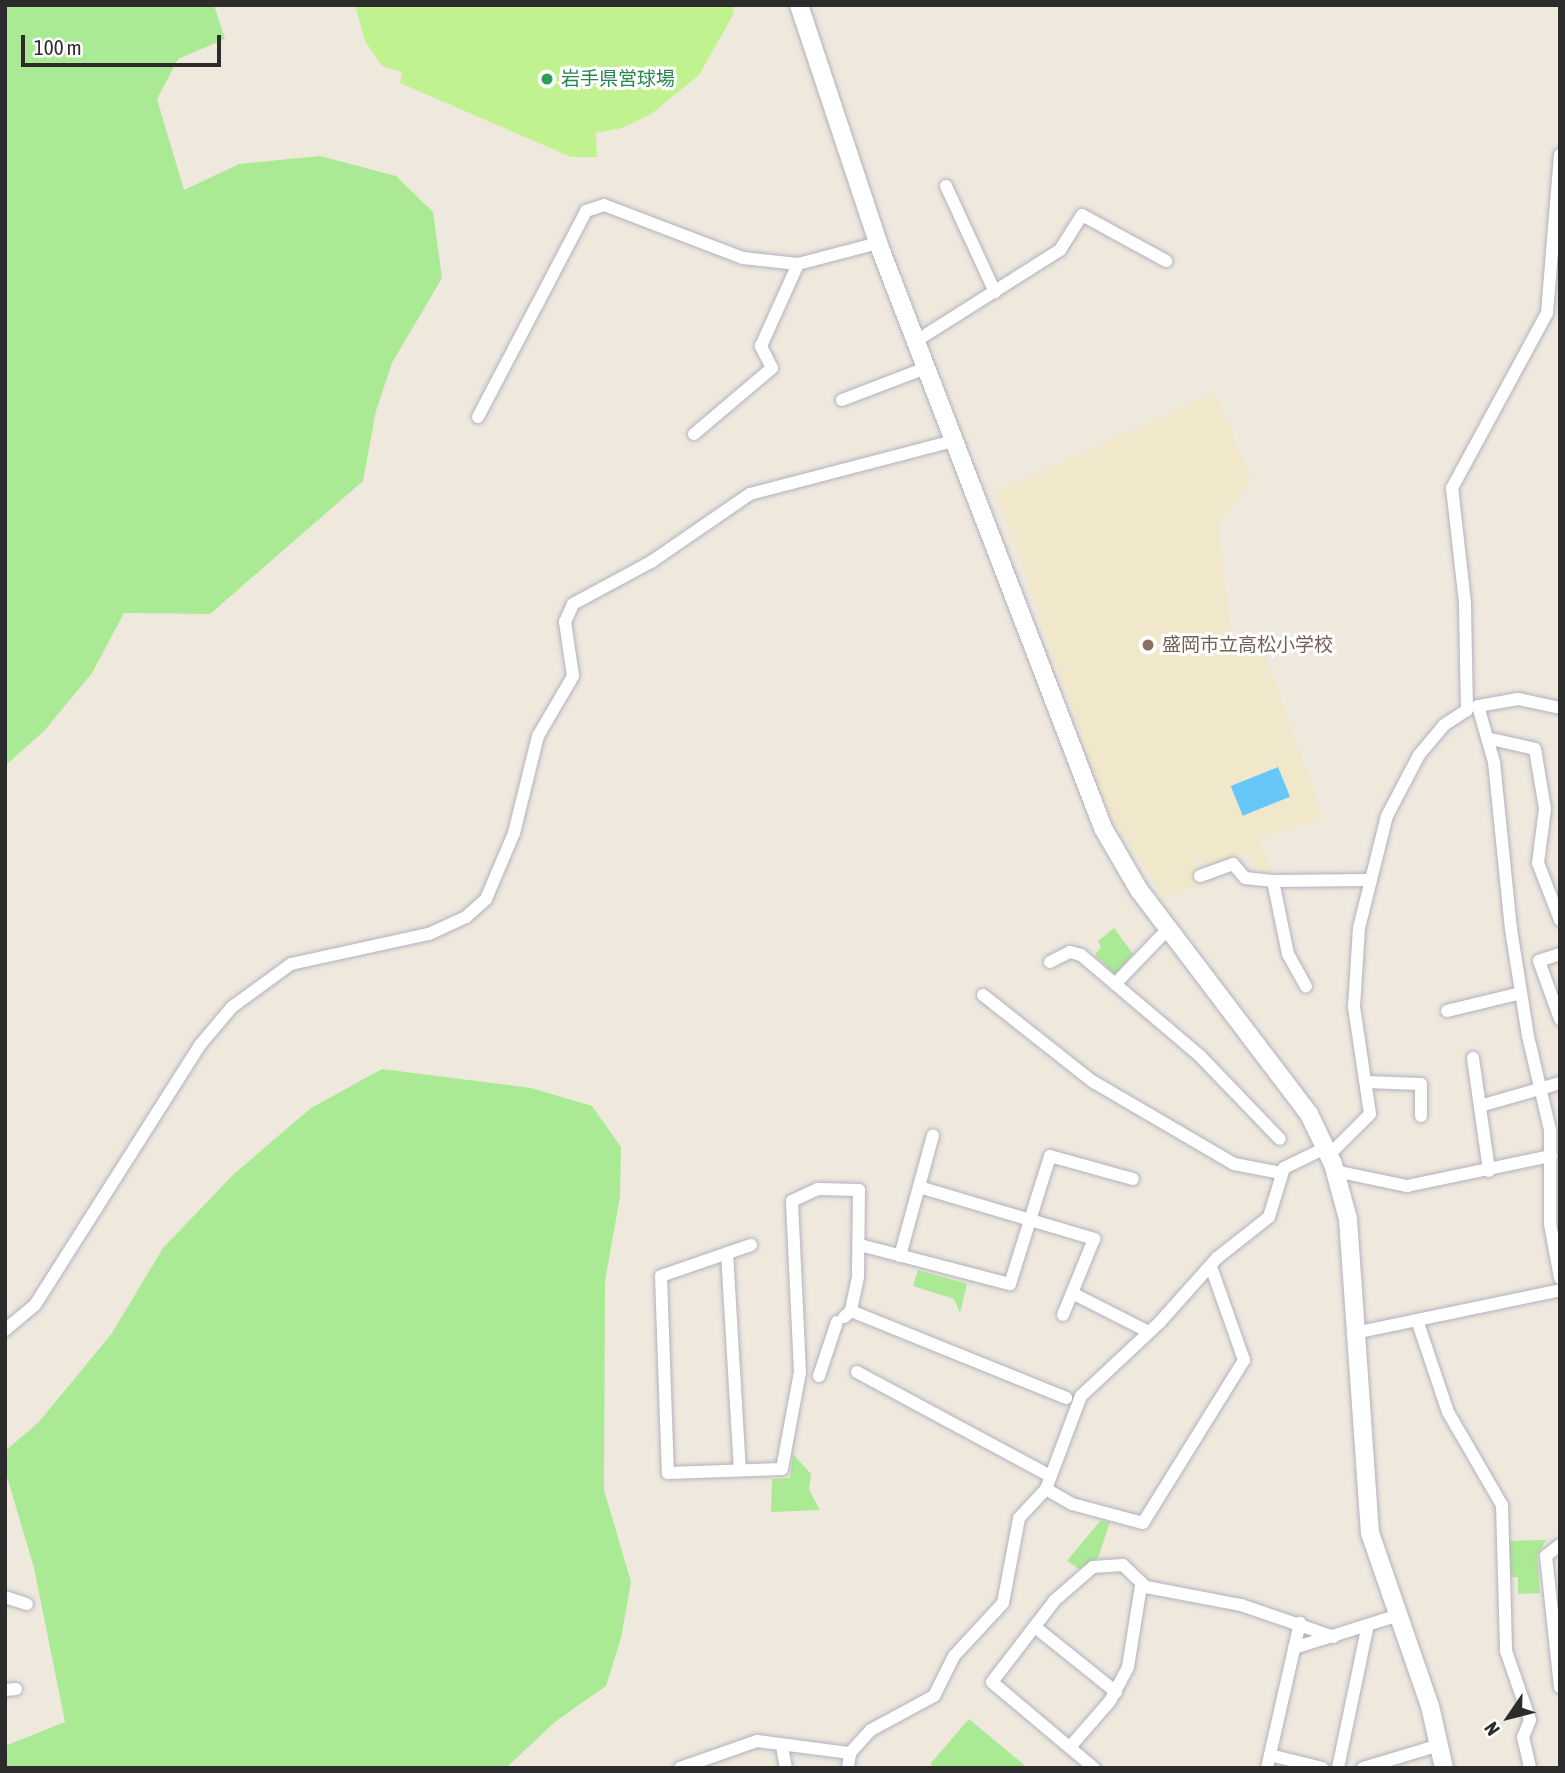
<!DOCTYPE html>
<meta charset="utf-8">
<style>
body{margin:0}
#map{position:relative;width:1565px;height:1773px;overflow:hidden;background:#efe8dd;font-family:"Asap Condensed","Noto Sans JP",sans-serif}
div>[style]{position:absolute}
.education>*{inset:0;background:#f1e8cb}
.green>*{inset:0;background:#abea95}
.pitch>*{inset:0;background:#c1f290}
.water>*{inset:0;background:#68c7f9;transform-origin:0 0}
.roads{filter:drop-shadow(0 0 2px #b1b2c1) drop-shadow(0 0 2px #b1b2c1)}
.street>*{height:12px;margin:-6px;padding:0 6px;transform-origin:6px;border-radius:6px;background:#fff}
.secondary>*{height:18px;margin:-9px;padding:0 9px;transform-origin:9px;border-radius:9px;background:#fff}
.dots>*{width:19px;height:19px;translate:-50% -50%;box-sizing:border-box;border:4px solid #fff;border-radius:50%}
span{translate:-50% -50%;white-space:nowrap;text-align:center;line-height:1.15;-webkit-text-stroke:6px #fff;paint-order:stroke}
.leisure-label{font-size:19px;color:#27864d}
.left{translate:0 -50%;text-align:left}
.education-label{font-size:19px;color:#785e54}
.frame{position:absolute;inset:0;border:7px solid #2c2c2c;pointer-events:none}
.north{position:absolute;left:1474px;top:1682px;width:70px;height:70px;-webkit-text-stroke:5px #fff;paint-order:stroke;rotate:235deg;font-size:19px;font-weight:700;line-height:28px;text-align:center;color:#2c2c2c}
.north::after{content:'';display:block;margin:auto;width:24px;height:32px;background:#2c2c2c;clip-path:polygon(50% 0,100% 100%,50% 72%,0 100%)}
.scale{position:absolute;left:21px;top:35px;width:200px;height:32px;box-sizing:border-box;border:4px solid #2c2c2c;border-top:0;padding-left:9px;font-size:21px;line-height:24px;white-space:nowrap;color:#2c2c2c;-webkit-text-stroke:5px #fff;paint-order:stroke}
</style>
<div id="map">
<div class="education">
<i style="clip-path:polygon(1215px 393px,1252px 480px,1218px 525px,1232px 642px,1263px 648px,1323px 818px,1258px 839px,1274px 870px,1263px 876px,1245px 852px,1206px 867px,1192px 854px,1204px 883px,1164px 898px,1108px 811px,996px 491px)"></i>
</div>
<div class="green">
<i style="clip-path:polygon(5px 5px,214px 5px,225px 39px,178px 59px,157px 99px,184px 190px,239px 164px,320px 156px,396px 176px,433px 212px,442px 278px,392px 363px,376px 411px,363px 481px,210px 614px,124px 613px,92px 673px,45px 730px,5px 766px)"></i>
<i style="clip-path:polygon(1114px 928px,1133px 954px,1115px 975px,1095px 955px,1101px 947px,1098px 941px)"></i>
<i style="clip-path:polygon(382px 1069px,531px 1088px,592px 1106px,621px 1147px,620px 1197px,605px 1281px,604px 1490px,631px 1582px,621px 1638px,606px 1686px,556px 1721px,506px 1768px,5px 1768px,5px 1746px,65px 1722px,34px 1568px,5px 1470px,5px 1451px,39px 1422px,112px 1333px,163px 1248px,234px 1174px,311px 1108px)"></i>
<i style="clip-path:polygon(918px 1270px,967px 1284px,960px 1313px,954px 1299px,913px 1286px)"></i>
<i style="clip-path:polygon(793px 1454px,811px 1474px,809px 1490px,820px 1510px,771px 1512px,772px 1479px,790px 1478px)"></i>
<i style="clip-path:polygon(1100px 1521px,1110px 1522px,1098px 1558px,1079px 1569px,1067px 1561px)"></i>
<i style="clip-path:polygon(1546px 1540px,1537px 1556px,1540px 1593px,1518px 1594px,1518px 1577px,1511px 1577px,1509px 1541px)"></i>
<i style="clip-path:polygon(969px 1719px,1028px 1768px,935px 1768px,930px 1764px)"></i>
</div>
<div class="pitch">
<i style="clip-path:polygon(355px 5px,734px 5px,733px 15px,699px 75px,650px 115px,622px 128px,596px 133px,597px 157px,571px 157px,400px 83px,402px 72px,382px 66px,365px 41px)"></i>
</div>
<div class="water">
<i style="left:1278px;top:767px;width:32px;height:51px;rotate:68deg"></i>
</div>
<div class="roads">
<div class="street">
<i style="left:946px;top:186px;width:117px;rotate:65.2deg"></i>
<i style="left:916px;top:341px;width:170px;rotate:-32.3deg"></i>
<i style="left:1060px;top:250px;width:41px;rotate:-57.8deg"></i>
<i style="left:1082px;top:215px;width:96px;rotate:28.7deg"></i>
<i style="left:842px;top:400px;width:90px;rotate:-20.9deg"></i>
<i style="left:478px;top:417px;width:233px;rotate:-62.3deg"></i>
<i style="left:586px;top:211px;width:19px;rotate:-18deg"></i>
<i style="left:604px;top:205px;width:149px;rotate:20.9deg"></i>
<i style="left:743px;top:258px;width:55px;rotate:6.2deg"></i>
<i style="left:798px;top:264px;width:83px;rotate:-14.7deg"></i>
<i style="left:694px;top:434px;width:102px;rotate:-40.2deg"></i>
<i style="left:772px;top:368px;width:25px;rotate:-117deg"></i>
<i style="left:761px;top:346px;width:90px;rotate:-65.7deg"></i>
<i style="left:1560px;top:708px;width:43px;rotate:-167.9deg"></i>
<i style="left:1518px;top:699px;width:41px;rotate:170.1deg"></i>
<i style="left:1478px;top:706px;width:58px;rotate:74.1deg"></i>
<i style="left:1494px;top:762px;width:168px;rotate:84.2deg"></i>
<i style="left:1511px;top:929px;width:108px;rotate:81deg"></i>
<i style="left:1528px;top:1036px;width:97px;rotate:76.8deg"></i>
<i style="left:1550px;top:1130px;width:94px;rotate:90deg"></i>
<i style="left:1550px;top:1224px;width:55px;rotate:79.5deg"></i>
<i style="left:1487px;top:738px;width:49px;rotate:12.9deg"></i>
<i style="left:1535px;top:749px;width:61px;rotate:80.5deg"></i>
<i style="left:1545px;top:809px;width:54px;rotate:97.4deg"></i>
<i style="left:1538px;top:863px;width:61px;rotate:68.9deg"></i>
<i style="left:1200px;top:876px;width:35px;rotate:-20deg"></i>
<i style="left:1233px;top:864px;width:18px;rotate:49deg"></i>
<i style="left:1245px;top:878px;width:28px;rotate:6deg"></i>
<i style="left:1273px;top:881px;width:95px;rotate:-0.6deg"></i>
<i style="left:1273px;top:881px;width:75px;rotate:78.4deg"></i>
<i style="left:1288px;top:954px;width:37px;rotate:61deg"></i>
<i style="left:1560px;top:954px;width:22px;rotate:162deg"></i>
<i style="left:1539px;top:961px;width:62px;rotate:70.1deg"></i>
<i style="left:1050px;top:962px;width:22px;rotate:-27deg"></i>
<i style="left:1070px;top:952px;width:11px;rotate:15deg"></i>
<i style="left:1081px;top:955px;width:156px;rotate:40.3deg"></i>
<i style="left:1200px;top:1056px;width:115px;rotate:46.1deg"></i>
<i style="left:1115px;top:984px;width:76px;rotate:-46.1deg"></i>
<i style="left:983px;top:995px;width:139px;rotate:38.3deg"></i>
<i style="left:1092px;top:1081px;width:164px;rotate:30.3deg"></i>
<i style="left:1234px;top:1164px;width:48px;rotate:10.8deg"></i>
<i style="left:1447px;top:1011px;width:76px;rotate:-13.7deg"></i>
<i style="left:1473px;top:1058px;width:114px;rotate:81.9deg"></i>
<i style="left:1366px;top:1082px;width:55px;rotate:2.1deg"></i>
<i style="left:1421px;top:1084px;width:32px;rotate:90deg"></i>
<i style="left:1480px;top:1106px;width:83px;rotate:-16deg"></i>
<i style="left:1333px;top:1151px;width:52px;rotate:-45deg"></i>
<i style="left:1370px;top:1114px;width:108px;rotate:-98.5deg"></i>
<i style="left:1354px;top:1007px;width:79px;rotate:-86.4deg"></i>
<i style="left:1359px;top:928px;width:115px;rotate:-76deg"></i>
<i style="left:1387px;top:816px;width:69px;rotate:-62.3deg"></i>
<i style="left:1419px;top:755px;width:39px;rotate:-50deg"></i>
<i style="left:1444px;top:725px;width:27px;rotate:-33deg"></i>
<i style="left:1467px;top:710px;width:107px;rotate:-91.1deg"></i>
<i style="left:1465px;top:603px;width:116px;rotate:-96.4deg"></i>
<i style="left:1452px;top:488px;width:199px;rotate:-61.5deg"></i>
<i style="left:1547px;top:313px;width:159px;rotate:-85.3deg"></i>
<i style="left:1335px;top:1171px;width:74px;rotate:11.8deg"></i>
<i style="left:1407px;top:1186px;width:147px;rotate:-11.8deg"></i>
<i style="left:919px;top:1187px;width:183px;rotate:16.5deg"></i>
<i style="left:1094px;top:1239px;width:82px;rotate:112.2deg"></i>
<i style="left:751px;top:1245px;width:95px;rotate:161deg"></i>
<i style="left:661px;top:1276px;width:197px;rotate:88deg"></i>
<i style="left:668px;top:1473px;width:114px;rotate:-2deg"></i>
<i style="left:782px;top:1469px;width:99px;rotate:-79.5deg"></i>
<i style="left:800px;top:1372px;width:171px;rotate:-92.7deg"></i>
<i style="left:792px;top:1201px;width:29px;rotate:-25deg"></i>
<i style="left:818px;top:1189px;width:41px;rotate:1.4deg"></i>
<i style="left:859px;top:1190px;width:87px;rotate:90.7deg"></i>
<i style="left:858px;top:1277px;width:35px;rotate:102deg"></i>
<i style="left:851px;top:1311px;width:9px;rotate:139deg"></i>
<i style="left:860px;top:1245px;width:155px;rotate:14.6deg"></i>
<i style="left:1010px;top:1284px;width:134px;rotate:-72.6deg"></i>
<i style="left:1050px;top:1156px;width:86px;rotate:15.5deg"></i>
<i style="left:727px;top:1253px;width:217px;rotate:86.6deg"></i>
<i style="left:900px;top:1256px;width:125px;rotate:-74.7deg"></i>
<i style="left:1072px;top:1293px;width:84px;rotate:26.9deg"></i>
<i style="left:851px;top:1311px;width:232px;rotate:22deg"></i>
<i style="left:1417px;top:1320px;width:97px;rotate:71.4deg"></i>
<i style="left:1448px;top:1412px;width:108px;rotate:59.9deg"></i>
<i style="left:1502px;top:1505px;width:146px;rotate:88.4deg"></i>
<i style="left:1506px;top:1651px;width:73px;rotate:70.8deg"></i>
<i style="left:1530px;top:1720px;width:18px;rotate:112deg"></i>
<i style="left:1523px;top:1737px;width:32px;rotate:77deg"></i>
<i style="left:5px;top:1330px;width:39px;rotate:-40deg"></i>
<i style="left:35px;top:1305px;width:308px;rotate:-57.6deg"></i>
<i style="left:200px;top:1045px;width:50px;rotate:-49.9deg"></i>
<i style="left:232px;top:1007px;width:73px;rotate:-36.1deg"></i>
<i style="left:291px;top:964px;width:141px;rotate:-12.3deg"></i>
<i style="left:429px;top:934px;width:41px;rotate:-24.7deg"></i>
<i style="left:466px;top:917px;width:27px;rotate:-42deg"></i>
<i style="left:486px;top:899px;width:72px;rotate:-67deg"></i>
<i style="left:514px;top:833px;width:100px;rotate:-76.1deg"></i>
<i style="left:538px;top:736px;width:69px;rotate:-59.7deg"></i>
<i style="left:573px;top:676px;width:55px;rotate:-98.4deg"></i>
<i style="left:565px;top:622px;width:20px;rotate:-66deg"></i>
<i style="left:573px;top:604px;width:89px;rotate:-28.3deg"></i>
<i style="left:651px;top:562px;width:120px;rotate:-34.5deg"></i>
<i style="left:750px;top:494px;width:211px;rotate:-14.6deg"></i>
<i style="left:1355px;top:1333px;width:209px;rotate:-11.8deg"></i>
<i style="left:857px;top:1372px;width:217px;rotate:28.3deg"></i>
<i style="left:819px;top:1376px;width:57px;rotate:-71.6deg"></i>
<i style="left:1046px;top:1489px;width:30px;rotate:30deg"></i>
<i style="left:1072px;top:1504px;width:73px;rotate:15deg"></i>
<i style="left:1143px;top:1523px;width:192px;rotate:-58.2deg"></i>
<i style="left:1244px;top:1360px;width:99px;rotate:-109.5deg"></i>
<i style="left:1560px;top:1545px;width:18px;rotate:142deg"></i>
<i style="left:1546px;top:1556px;width:132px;rotate:83.9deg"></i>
<i style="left:5px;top:1597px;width:23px;rotate:18deg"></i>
<i style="left:1035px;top:1627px;width:104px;rotate:38.7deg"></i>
<i style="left:1294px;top:1648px;width:110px;rotate:-17.4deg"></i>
<i style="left:5px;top:1690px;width:11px;rotate:-5deg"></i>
<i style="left:782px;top:1746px;width:22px;rotate:80deg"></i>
<i style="left:1070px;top:1747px;width:61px;rotate:-49deg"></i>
<i style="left:1110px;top:1701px;width:38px;rotate:-62deg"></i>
<i style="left:1128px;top:1667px;width:82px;rotate:-80.9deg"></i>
<i style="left:1141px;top:1586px;width:102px;rotate:10.8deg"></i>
<i style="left:1241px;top:1605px;width:98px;rotate:19deg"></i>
<i style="left:1270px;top:1755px;width:54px;rotate:14deg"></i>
<i style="left:680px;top:1768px;width:82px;rotate:-19.3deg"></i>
<i style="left:757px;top:1741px;width:94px;rotate:7.4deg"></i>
<i style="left:848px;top:1768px;width:15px;rotate:-82deg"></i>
<i style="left:850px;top:1753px;width:31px;rotate:-48deg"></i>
<i style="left:871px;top:1730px;width:72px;rotate:-28.4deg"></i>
<i style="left:934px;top:1696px;width:45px;rotate:-63.4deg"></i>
<i style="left:954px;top:1656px;width:72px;rotate:-47.2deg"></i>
<i style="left:1003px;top:1603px;width:86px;rotate:-79.3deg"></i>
<i style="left:1019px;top:1518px;width:40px;rotate:-47deg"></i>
<i style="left:1046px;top:1489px;width:99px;rotate:-69.4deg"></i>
<i style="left:1081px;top:1396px;width:108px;rotate:-43.1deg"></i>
<i style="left:1160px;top:1322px;width:86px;rotate:-48.3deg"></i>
<i style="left:1217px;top:1258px;width:66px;rotate:-38.3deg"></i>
<i style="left:1269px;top:1217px;width:51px;rotate:-73deg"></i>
<i style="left:1284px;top:1168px;width:46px;rotate:-26deg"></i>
<i style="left:1094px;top:1768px;width:133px;rotate:-139.9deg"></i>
<i style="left:992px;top:1682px;width:103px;rotate:-52.5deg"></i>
<i style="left:1055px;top:1600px;width:50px;rotate:-41deg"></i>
<i style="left:1093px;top:1567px;width:30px;rotate:-4deg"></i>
<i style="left:1123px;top:1565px;width:30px;rotate:44deg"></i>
<i style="left:1267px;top:1768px;width:149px;rotate:-77.2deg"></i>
<i style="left:1338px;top:1768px;width:146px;rotate:-78.2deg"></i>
<i style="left:1363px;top:1768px;width:79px;rotate:-16.8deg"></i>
</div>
<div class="secondary">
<i style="left:799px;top:5px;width:251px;rotate:71.6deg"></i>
<i style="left:878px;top:243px;width:627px;rotate:68.96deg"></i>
<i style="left:1103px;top:828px;width:72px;rotate:59.9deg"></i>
<i style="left:1139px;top:890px;width:281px;rotate:52.8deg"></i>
<i style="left:1309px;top:1114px;width:55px;rotate:64.4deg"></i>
<i style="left:1333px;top:1164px;width:57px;rotate:74.7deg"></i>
<i style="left:1348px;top:1219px;width:315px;rotate:86deg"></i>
<i style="left:1370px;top:1533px;width:183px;rotate:70.9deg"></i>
<i style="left:1430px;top:1706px;width:64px;rotate:77.3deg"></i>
</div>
</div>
<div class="dots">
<i style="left:547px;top:79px;background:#2e9e5b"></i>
<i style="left:1148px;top:645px;background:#8d6e63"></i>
</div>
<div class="leisure-label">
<span class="left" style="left:561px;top:79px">岩手県営球場</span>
</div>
<div class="education-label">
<span class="left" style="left:1162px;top:645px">盛岡市立高松小学校</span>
</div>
<div class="frame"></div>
<div class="north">N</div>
<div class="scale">100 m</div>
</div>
